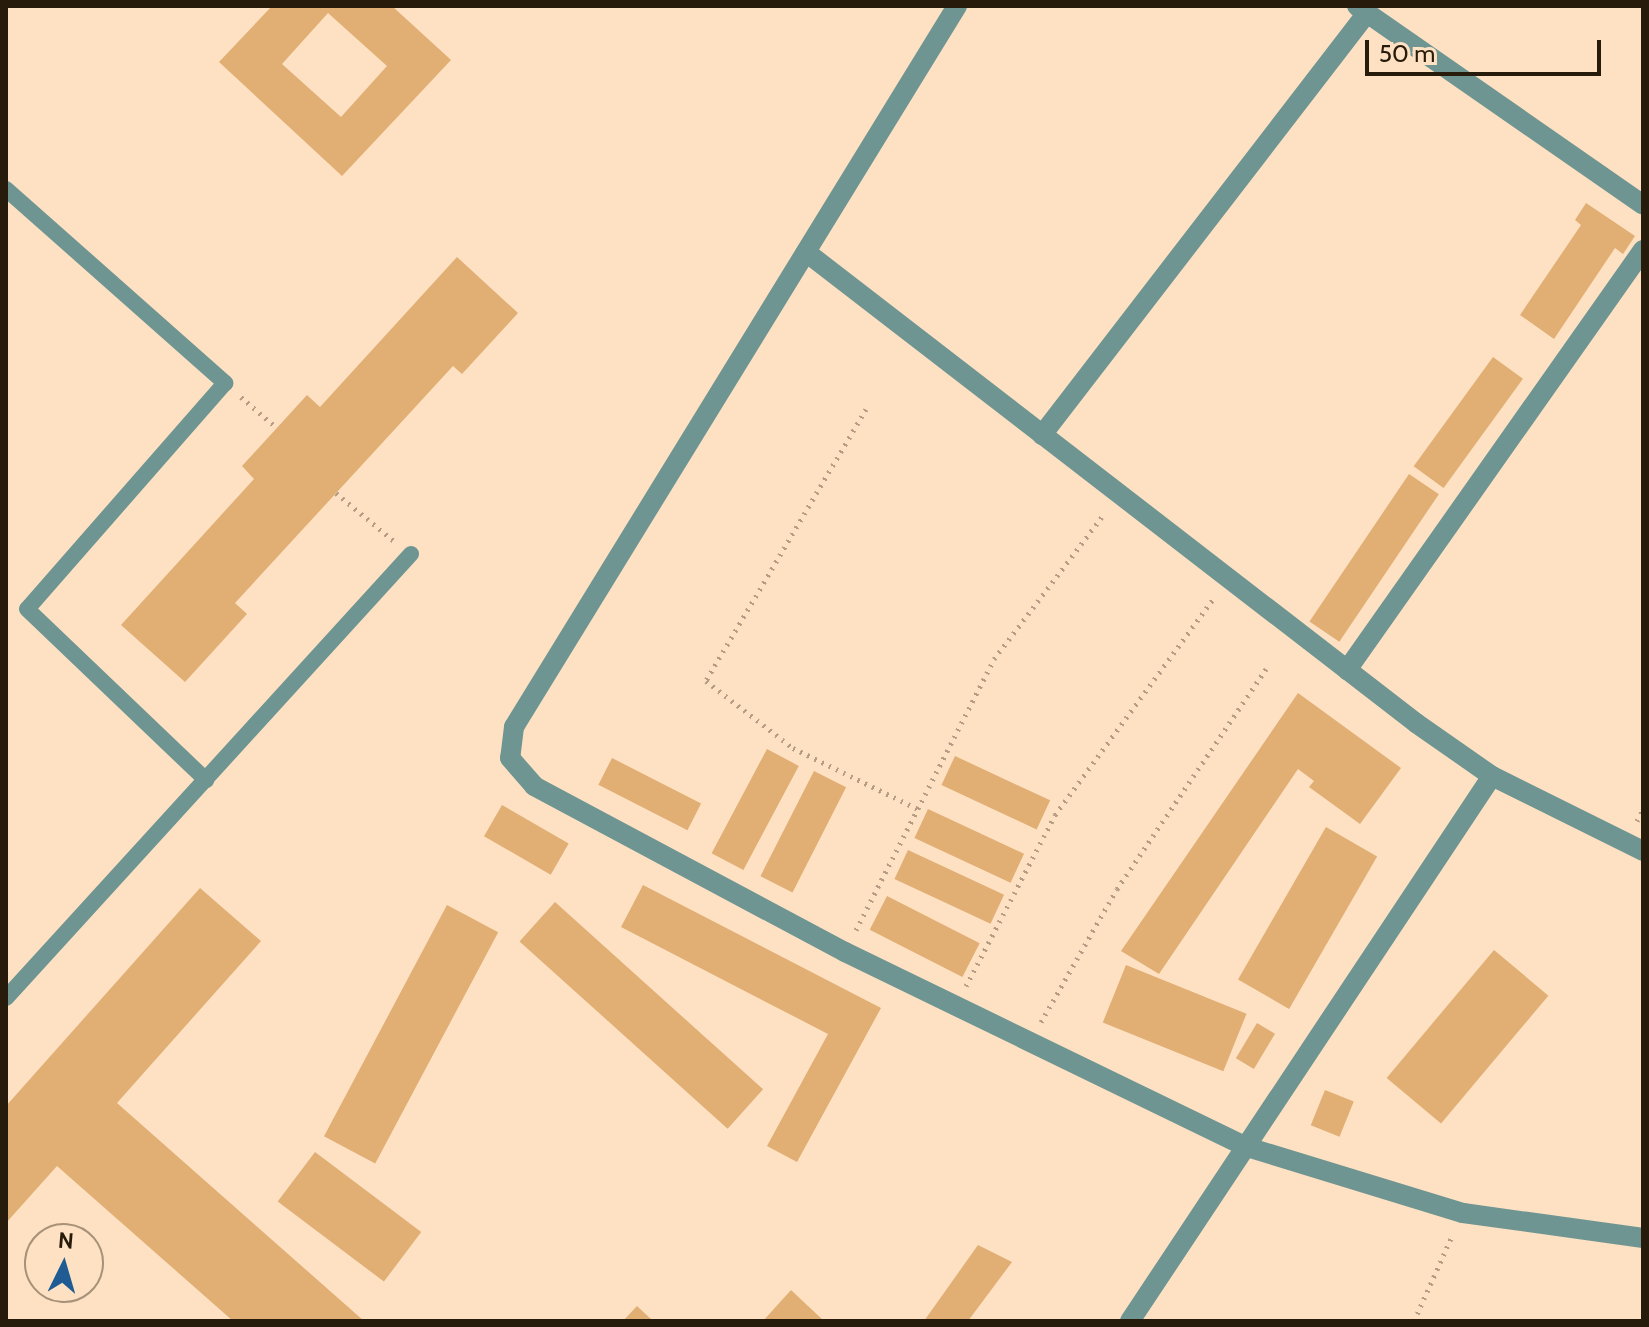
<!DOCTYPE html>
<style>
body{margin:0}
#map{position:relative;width:1649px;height:1327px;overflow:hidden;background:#fde1c2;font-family:Cabin,sans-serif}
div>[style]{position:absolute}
.building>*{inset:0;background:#e1ae74;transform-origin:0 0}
.path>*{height:5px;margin-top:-2.5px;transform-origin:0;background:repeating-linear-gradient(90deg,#b49d84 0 2px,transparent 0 8px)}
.lane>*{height:16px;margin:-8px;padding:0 8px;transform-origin:8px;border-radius:8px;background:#6e9592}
.street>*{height:20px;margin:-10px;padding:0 10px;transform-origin:10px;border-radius:10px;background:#6e9592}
span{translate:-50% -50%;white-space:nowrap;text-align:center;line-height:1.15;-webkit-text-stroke:8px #fde1c2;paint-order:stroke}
.frame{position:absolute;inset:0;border:8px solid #271b0c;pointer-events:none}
.north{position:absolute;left:24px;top:1223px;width:80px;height:80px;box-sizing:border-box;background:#fde1c2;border:2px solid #a79279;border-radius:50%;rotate:5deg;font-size:22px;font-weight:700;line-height:32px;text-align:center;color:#271b0c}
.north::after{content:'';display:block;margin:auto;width:28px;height:36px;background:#205c93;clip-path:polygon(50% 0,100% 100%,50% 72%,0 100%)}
.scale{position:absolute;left:1365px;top:40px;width:236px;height:36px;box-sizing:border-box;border:4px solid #271b0c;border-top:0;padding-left:10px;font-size:24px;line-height:28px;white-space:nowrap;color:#271b0c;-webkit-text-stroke:6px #fde1c2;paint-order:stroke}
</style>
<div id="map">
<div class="building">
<i style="clip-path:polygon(evenodd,272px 6px,392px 6px,451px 60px,342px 176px,219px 62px,272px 6px,328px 13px,387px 66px,341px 117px,282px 64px,328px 13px)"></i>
<i style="clip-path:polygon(1586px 203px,1635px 236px,1623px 254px,1615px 248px,1554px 339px,1520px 315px,1581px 225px,1575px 220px)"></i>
<i style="clip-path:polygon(457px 257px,518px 313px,462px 374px,453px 366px,235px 603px,247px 614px,185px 682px,121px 625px,254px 479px,242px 466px,307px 395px,320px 407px)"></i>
<i style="left:1493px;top:357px;width:37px;height:135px;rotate:36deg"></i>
<i style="left:1409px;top:474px;width:36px;height:178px;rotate:34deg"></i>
<i style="clip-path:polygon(1298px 693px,1401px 768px,1360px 824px,1309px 787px,1314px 781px,1298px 769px,1159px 974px,1121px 951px)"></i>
<i style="left:767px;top:749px;width:36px;height:118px;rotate:28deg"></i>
<i style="left:955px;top:756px;width:105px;height:32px;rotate:25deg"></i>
<i style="left:612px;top:758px;width:100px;height:30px;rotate:27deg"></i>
<i style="left:814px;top:771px;width:36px;height:118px;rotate:27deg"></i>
<i style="left:502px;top:805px;width:77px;height:36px;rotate:30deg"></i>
<i style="left:928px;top:809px;width:106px;height:32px;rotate:25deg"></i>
<i style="left:1326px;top:827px;width:59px;height:176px;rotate:30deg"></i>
<i style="left:908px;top:850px;width:106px;height:32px;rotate:25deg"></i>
<i style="clip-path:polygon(643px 885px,881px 1008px,797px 1162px,767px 1146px,828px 1034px,621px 927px)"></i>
<i style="clip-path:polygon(200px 888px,261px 941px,117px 1103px,364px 1321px,233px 1321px,57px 1166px,6px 1223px,6px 1106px)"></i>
<i style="left:887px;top:896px;width:104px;height:38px;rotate:27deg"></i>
<i style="left:555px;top:902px;width:280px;height:53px;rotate:42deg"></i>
<i style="left:447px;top:905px;width:58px;height:262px;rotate:28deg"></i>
<i style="left:1494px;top:950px;width:71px;height:167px;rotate:40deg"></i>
<i style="left:1126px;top:965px;width:130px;height:62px;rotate:22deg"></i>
<i style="left:1257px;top:1023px;width:21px;height:41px;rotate:31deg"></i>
<i style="left:1325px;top:1090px;width:31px;height:38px;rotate:22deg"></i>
<i style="left:315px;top:1152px;width:133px;height:62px;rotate:37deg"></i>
<i style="clip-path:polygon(978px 1245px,1012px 1262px,968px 1321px,924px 1321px)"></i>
<i style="clip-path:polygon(791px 1290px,824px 1321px,763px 1321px)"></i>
<i style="clip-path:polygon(637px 1306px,653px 1321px,623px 1321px)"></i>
</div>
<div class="path">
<i style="left:241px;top:397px;width:48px;rotate:40.7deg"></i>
<i style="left:866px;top:409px;width:316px;rotate:120.5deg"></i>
<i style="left:706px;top:681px;width:110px;rotate:37.6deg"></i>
<i style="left:793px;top:748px;width:139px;rotate:26deg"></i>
<i style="left:336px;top:493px;width:75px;rotate:39.6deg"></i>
<i style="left:1637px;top:821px;width:13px;rotate:-63deg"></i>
<i style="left:856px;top:930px;width:304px;rotate:-63deg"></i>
<i style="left:994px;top:659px;width:182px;rotate:-52.8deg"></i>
<i style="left:966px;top:986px;width:193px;rotate:-62.5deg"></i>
<i style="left:1055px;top:815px;width:269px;rotate:-53.8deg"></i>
<i style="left:1041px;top:1022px;width:153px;rotate:-60.3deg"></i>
<i style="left:1117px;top:889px;width:266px;rotate:-55.9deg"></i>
<i style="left:1414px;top:1321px;width:95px;rotate:-65.9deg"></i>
</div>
<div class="lane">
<i style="left:6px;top:189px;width:293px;rotate:41.5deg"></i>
<i style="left:225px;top:383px;width:300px;rotate:131.2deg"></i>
<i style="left:27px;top:609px;width:248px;rotate:43.7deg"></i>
<i style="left:6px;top:998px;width:601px;rotate:-47.63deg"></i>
</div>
<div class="street">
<i style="left:957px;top:6px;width:846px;rotate:121.57deg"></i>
<i style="left:514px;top:727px;width:31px;rotate:97deg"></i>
<i style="left:510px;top:758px;width:37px;rotate:49deg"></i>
<i style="left:534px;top:786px;width:353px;rotate:28.1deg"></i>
<i style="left:845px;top:952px;width:447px;rotate:25.9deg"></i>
<i style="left:1247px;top:1147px;width:226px;rotate:17deg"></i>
<i style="left:1463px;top:1213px;width:182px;rotate:7.9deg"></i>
<i style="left:1357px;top:6px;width:348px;rotate:34.8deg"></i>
<i style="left:806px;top:252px;width:771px;rotate:37.67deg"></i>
<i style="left:1416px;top:723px;width:93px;rotate:34.9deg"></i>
<i style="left:1492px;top:776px;width:169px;rotate:26.4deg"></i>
<i style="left:1042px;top:435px;width:533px;rotate:-52.4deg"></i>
<i style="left:1347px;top:670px;width:514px;rotate:-54.83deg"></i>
<i style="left:1130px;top:1321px;width:654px;rotate:-56.41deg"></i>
</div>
<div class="frame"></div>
<div class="north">N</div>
<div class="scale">50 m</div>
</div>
